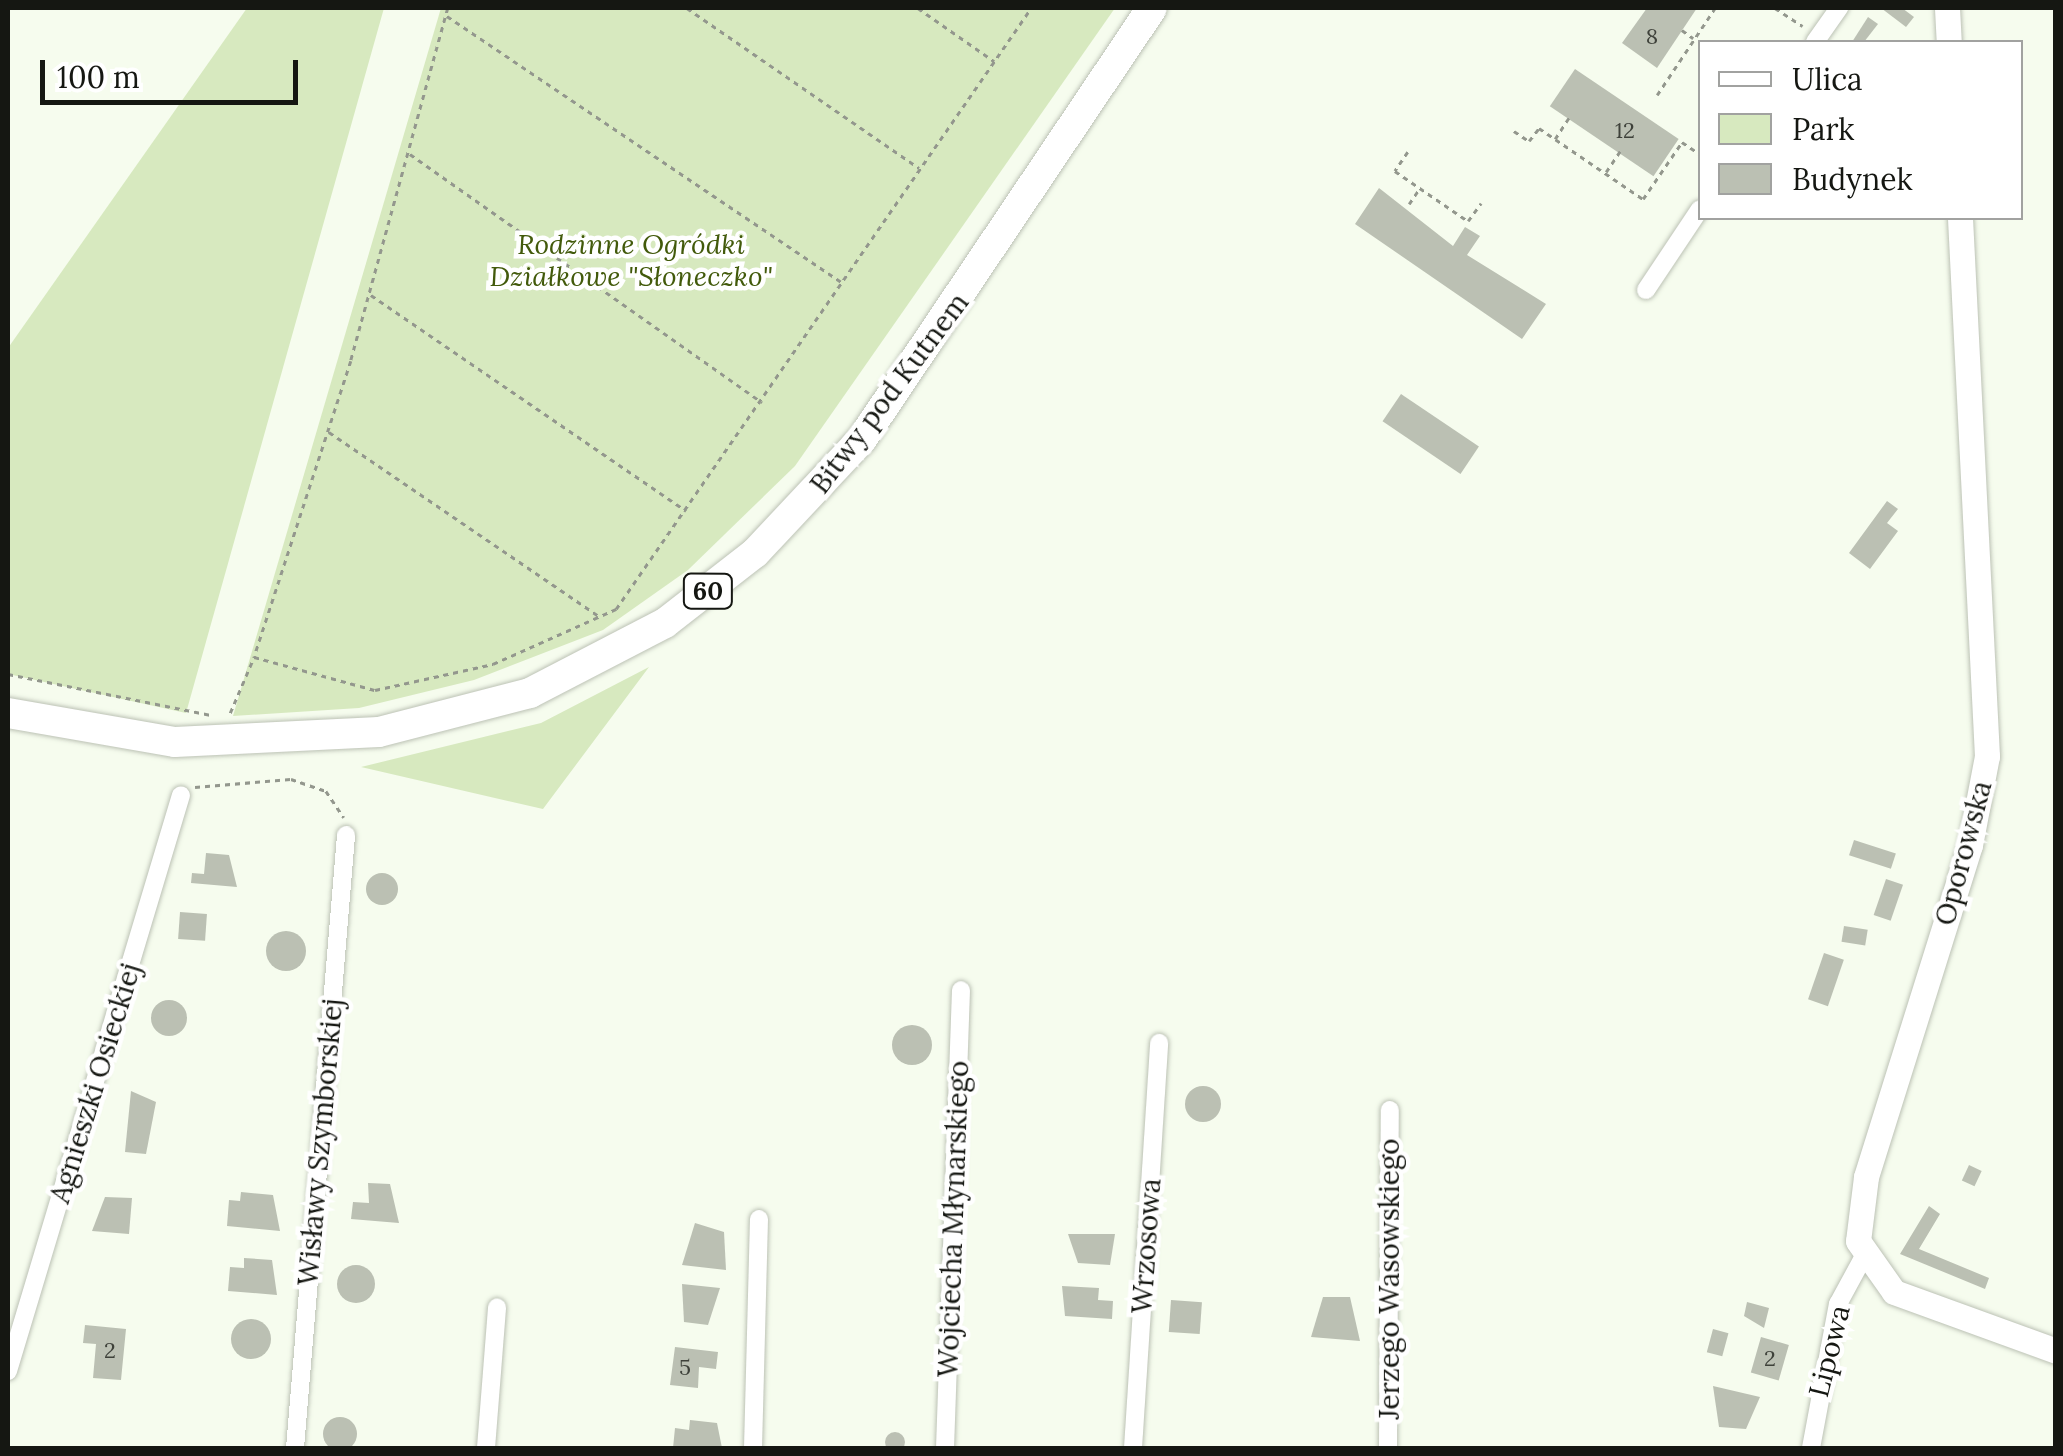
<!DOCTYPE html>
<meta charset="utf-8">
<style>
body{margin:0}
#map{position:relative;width:2063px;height:1456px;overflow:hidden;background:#f6fcee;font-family:Lora,serif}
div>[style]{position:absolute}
.green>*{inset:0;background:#d7e9bf}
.building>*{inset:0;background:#bbc0b3;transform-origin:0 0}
.round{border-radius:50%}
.path>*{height:2.5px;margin-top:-1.25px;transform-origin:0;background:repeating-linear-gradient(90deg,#93978d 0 5px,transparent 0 10px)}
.roads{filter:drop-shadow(0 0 2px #bcc2b5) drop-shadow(0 0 2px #bcc2b5)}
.street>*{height:18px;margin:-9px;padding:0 9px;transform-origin:9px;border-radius:9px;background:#fff}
.secondary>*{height:25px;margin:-12.5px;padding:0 12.5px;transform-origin:12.5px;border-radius:12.5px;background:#fff}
.primary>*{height:30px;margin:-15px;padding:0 15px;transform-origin:15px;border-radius:15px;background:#fff}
span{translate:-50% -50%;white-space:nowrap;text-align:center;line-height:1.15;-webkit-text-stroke:9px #fff;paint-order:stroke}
.number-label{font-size:22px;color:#3e413a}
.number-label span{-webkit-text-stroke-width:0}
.shield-label span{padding:2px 8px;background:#fff;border:2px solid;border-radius:8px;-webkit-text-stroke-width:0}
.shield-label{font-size:25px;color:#151712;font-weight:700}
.park-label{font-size:28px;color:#425a0b;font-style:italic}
.street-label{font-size:28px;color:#151712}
.frame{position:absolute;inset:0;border:10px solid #151712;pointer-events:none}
.legend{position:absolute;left:1698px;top:40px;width:325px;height:180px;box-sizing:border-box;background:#fff;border:2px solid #a1a2a0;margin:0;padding:12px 18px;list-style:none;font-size:30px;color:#151712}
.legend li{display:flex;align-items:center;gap:20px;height:50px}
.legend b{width:50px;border:2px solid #a1a2a0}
.scale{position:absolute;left:40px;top:60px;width:258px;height:45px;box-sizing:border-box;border:5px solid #151712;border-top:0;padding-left:12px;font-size:30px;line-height:35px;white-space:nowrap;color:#151712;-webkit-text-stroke:8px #fff;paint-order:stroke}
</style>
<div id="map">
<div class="green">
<i style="clip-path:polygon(247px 8px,384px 8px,186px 713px,8px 674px,8px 348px)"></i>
<i style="clip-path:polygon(441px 8px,1115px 8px,795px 466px,688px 570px,603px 630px,474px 680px,359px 708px,233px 716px)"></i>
<i style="clip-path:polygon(649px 667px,543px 809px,361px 767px,541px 723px)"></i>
</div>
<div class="building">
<i style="clip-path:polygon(1647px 8px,1697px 8px,1657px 68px,1622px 43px)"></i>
<i style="clip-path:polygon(1881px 8px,1902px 8px,1914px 17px,1906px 27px)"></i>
<i style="clip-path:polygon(1868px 17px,1878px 24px,1864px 42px,1852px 42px)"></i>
<i style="left:1575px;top:69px;width:125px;height:45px;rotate:34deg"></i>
<i style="clip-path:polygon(1379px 188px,1453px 246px,1465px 227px,1480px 236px,1467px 255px,1546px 304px,1522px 339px,1355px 224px)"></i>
<i style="left:1401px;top:394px;width:94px;height:33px;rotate:34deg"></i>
<i style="clip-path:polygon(1887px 501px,1898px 509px,1887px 523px,1898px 531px,1870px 569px,1849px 553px)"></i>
<i style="left:1854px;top:840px;width:44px;height:16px;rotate:18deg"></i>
<i style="clip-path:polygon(206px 853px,229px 855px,237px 887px,191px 883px,192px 873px,204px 874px)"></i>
<i class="round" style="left:366px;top:873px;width:32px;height:32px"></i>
<i style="left:1886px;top:879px;width:18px;height:38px;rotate:19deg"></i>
<i style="left:180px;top:912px;width:27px;height:27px;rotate:4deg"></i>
<i style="left:1844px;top:926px;width:24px;height:16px;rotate:9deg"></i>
<i class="round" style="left:266px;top:931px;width:40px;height:40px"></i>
<i style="left:1824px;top:953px;width:21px;height:49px;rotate:19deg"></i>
<i class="round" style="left:151px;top:1000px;width:36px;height:36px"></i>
<i class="round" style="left:892px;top:1025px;width:40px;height:40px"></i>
<i class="round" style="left:1185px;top:1086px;width:36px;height:36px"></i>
<i style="clip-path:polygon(131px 1091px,156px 1102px,146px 1154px,125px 1152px)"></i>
<i style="left:1969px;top:1165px;width:14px;height:17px;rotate:25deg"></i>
<i style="clip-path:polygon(368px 1183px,390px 1184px,399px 1223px,351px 1219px,353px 1202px,369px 1203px)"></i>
<i style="clip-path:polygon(241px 1192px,273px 1195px,280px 1231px,227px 1226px,229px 1200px,240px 1201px)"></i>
<i style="clip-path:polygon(105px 1197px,132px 1198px,129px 1234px,92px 1231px)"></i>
<i style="clip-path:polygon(1929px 1206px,1940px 1214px,1919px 1249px,1989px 1278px,1985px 1289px,1900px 1254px)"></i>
<i style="clip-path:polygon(695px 1223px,724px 1232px,726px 1270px,682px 1265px)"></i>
<i style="clip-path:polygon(1068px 1234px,1115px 1234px,1110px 1265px,1078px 1263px)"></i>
<i style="clip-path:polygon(244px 1258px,272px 1260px,277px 1295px,228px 1291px,230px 1267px,244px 1268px)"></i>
<i class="round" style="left:337px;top:1265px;width:38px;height:38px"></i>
<i style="clip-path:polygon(682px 1284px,720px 1288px,708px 1325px,684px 1322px)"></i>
<i style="clip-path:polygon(1062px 1286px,1099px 1288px,1098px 1300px,1113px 1301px,1112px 1319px,1065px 1316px)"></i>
<i style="clip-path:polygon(1323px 1297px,1350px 1297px,1360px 1341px,1311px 1337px)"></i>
<i style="left:1171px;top:1300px;width:31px;height:32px;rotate:4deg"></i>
<i style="clip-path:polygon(1747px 1302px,1769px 1308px,1764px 1328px,1744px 1316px)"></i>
<i class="round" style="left:231px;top:1319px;width:40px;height:40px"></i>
<i style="clip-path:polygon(85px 1325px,126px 1329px,121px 1380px,93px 1378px,96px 1344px,83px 1343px)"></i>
<i style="left:1713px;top:1329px;width:16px;height:24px;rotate:15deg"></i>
<i style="left:1761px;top:1337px;width:29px;height:37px;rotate:16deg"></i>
<i style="clip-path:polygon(675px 1347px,718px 1352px,716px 1369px,699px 1367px,698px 1388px,670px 1385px)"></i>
<i style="clip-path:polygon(1713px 1386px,1760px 1397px,1746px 1429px,1719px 1427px)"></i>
<i class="round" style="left:323px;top:1417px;width:34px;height:34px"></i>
<i style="clip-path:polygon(690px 1420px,717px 1423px,722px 1448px,673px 1448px,675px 1428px,689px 1430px)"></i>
<i class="round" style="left:885px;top:1432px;width:20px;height:20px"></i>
</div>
<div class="path">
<i style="left:448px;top:8px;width:366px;rotate:105.4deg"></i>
<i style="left:351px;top:361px;width:311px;rotate:108.1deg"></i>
<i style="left:254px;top:657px;width:125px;rotate:15.3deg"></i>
<i style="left:375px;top:690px;width:121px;rotate:-12.4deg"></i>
<i style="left:493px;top:664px;width:135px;rotate:-24.1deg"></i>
<i style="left:616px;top:609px;width:730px;rotate:-55.37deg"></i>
<i style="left:687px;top:8px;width:282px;rotate:34.6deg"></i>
<i style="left:918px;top:8px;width:93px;rotate:34.9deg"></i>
<i style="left:1775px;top:8px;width:33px;rotate:33deg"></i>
<i style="left:447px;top:16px;width:478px;rotate:34deg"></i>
<i style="left:1682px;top:30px;width:14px;rotate:36deg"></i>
<i style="left:1657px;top:95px;width:105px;rotate:-56.3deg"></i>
<i style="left:1514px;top:131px;width:18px;rotate:34deg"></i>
<i style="left:1529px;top:141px;width:16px;rotate:-52deg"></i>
<i style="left:1539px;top:128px;width:126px;rotate:34.3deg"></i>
<i style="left:1643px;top:199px;width:69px;rotate:-55.6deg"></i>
<i style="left:1682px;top:142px;width:22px;rotate:34deg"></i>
<i style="left:1555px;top:139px;width:27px;rotate:-57deg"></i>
<i style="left:1408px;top:152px;width:23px;rotate:124deg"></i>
<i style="left:1395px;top:171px;width:88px;rotate:34.4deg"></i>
<i style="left:1468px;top:221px;width:22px;rotate:-54deg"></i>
<i style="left:410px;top:154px;width:431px;rotate:35.2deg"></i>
<i style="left:1606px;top:172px;width:25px;rotate:-56deg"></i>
<i style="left:1409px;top:204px;width:18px;rotate:-56deg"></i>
<i style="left:371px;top:295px;width:382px;rotate:34.4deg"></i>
<i style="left:329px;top:432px;width:327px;rotate:34.3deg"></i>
<i style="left:8px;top:674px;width:207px;rotate:11.4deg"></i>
<i style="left:230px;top:713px;width:61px;rotate:-66.8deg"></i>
<i style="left:195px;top:787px;width:96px;rotate:-4.8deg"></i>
<i style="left:291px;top:779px;width:37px;rotate:19deg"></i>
<i style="left:326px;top:791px;width:32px;rotate:56deg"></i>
</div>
<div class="roads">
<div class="street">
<i style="left:1815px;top:42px;width:42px;rotate:-54.8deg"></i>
<i style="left:1646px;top:290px;width:97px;rotate:-56.3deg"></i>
<i style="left:8px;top:1371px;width:601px;rotate:-73.28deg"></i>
<i style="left:295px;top:1448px;width:615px;rotate:-85.24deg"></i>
<i style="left:486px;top:1448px;width:141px;rotate:-85.5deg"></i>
<i style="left:753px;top:1448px;width:229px;rotate:-88.5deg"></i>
<i style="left:945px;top:1448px;width:458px;rotate:-88deg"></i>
<i style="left:1133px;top:1448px;width:406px;rotate:-86.3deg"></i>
<i style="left:1388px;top:1448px;width:338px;rotate:-89.7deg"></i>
<i style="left:1811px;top:1448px;width:147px;rotate:-79.4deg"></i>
<i style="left:1838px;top:1304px;width:52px;rotate:-61.5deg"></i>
</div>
<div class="secondary">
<i style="left:1947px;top:8px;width:34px;rotate:87deg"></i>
<i style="left:1960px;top:218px;width:539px;rotate:87.13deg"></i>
<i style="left:1987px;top:756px;width:91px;rotate:100.8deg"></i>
<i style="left:1970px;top:845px;width:348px;rotate:107.4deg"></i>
<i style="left:1866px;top:1177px;width:64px;rotate:97.1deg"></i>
<i style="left:1858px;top:1241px;width:62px;rotate:54.8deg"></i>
<i style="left:1894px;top:1292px;width:172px;rotate:20deg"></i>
</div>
<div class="primary">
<i style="left:8px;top:713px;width:169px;rotate:9.9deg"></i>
<i style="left:175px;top:742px;width:204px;rotate:-2.8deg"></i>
<i style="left:379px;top:732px;width:156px;rotate:-14.5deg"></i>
<i style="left:530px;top:693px;width:152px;rotate:-27.4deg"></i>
<i style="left:665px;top:623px;width:114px;rotate:-37.9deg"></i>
<i style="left:755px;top:553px;width:156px;rotate:-46.8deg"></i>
<i style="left:862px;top:439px;width:519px;rotate:-56.07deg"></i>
</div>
</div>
<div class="number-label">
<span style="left:1652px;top:37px">8</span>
<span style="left:1625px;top:131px">12</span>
<span style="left:110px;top:1351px">2</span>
<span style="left:1770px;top:1359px">2</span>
<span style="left:685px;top:1368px">5</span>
</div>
<div class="shield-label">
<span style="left:708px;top:591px">60</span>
</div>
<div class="park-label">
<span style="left:631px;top:260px">Rodzinne Ogródki<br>Działkowe "Słoneczko"</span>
</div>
<div class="street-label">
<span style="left:889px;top:393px;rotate:-53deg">Bitwy pod Kutnem</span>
<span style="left:1963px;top:853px;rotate:-75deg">Oporowska</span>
<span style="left:95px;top:1083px;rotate:-73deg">Agnieszki Osieckiej</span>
<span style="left:320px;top:1142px;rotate:-85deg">Wisławy Szymborskiej</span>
<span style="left:953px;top:1219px;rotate:-88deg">Wojciecha Młynarskiego</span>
<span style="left:1146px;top:1246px;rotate:-86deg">Wrzosowa</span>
<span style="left:1389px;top:1279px;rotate:-90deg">Jerzego Wasowskiego</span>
<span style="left:1829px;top:1351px;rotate:-76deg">Lipowa</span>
</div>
<div class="frame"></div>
<ul class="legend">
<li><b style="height:12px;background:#fff"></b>Ulica</li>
<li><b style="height:28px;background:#d7e9bf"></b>Park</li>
<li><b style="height:28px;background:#bbc0b3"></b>Budynek</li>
</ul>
<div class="scale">100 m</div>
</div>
